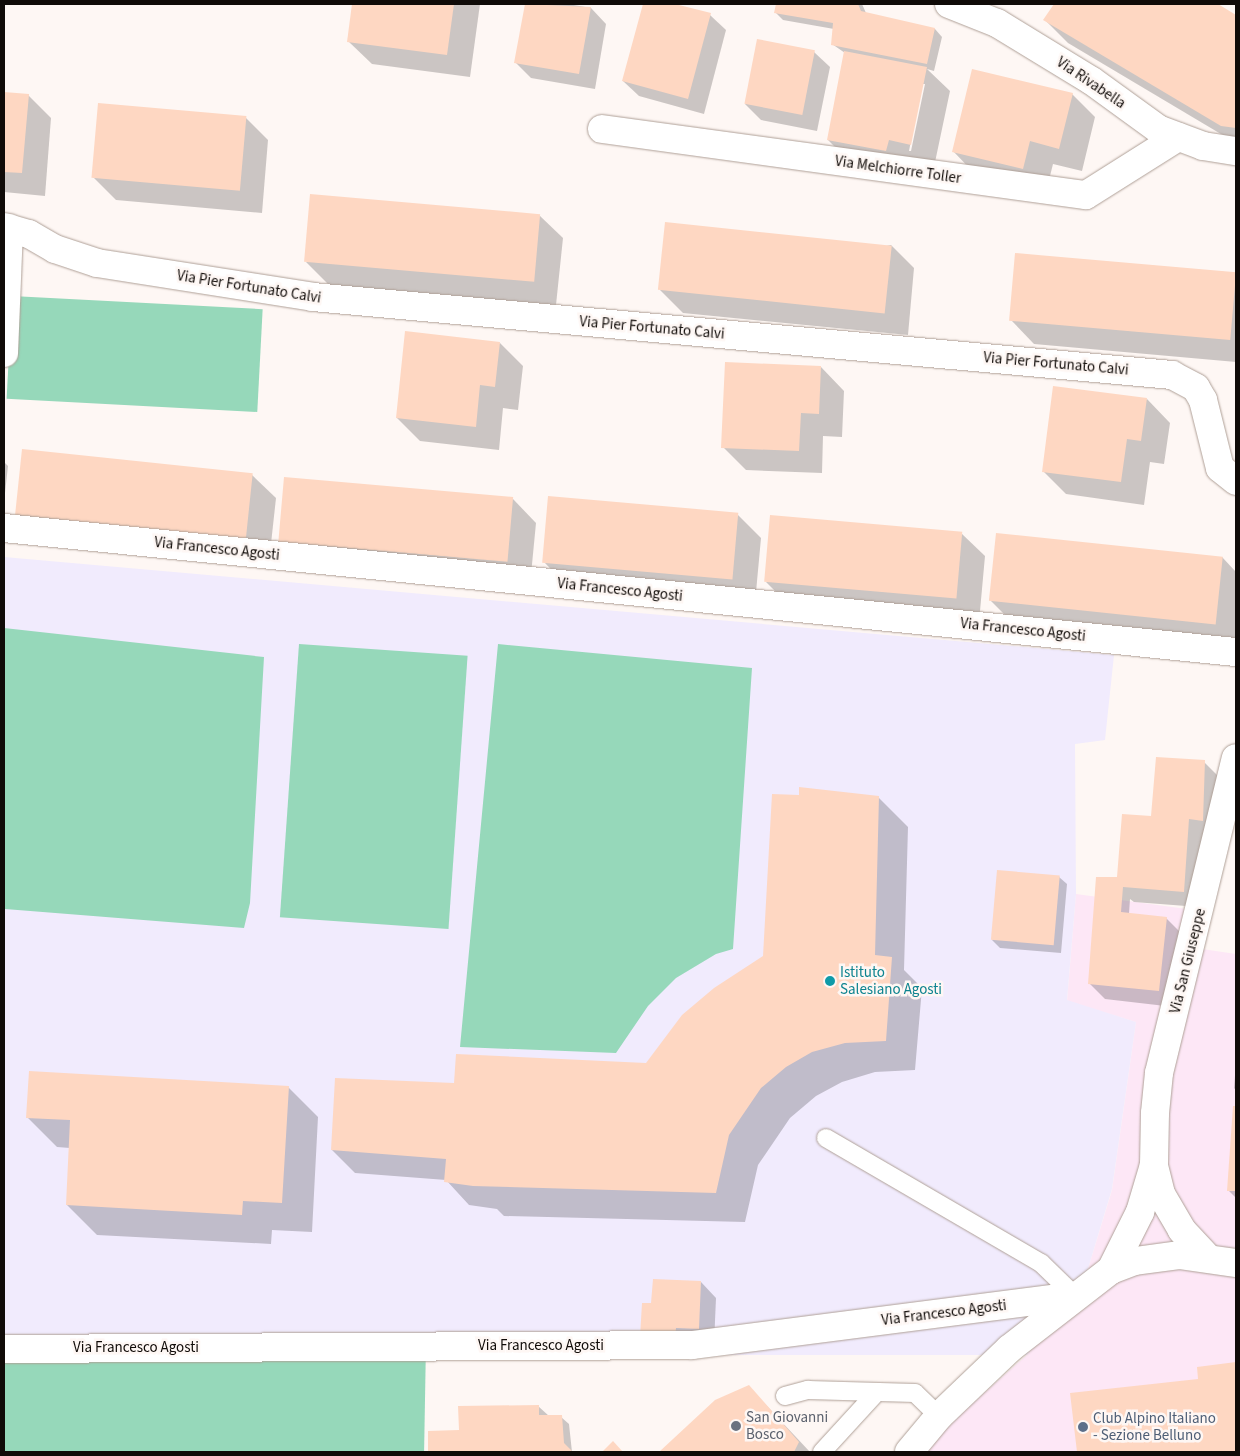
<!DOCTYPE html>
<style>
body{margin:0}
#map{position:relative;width:1240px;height:1456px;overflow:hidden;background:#fef7f4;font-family:"Source Sans 3",sans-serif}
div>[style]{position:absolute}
.commercial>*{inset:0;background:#fde7f6}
.education>*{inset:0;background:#f1ebfd}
.green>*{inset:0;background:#96d8ba;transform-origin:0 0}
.shadow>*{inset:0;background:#0003}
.building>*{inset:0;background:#fed7c2;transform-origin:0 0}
.roads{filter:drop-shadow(0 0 1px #afa097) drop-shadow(0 0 1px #afa097)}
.lane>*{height:18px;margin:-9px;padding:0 9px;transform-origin:9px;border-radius:9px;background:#fff}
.street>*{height:28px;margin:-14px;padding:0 14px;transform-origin:14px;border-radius:14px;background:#fff}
.secondary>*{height:28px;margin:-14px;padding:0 14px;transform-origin:14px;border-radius:14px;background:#fff}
.dots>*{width:14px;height:14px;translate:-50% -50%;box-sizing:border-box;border:2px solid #fef7f4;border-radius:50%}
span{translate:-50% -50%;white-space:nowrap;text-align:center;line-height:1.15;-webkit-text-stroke:5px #fef7f4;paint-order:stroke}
.street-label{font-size:15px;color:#100b08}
.culture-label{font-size:15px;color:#0d838f}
.left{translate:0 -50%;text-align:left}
.worship-label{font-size:15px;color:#5b616d}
.service-label{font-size:15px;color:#4e5e75}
.frame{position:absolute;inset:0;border:5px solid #100b08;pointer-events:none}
</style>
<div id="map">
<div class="commercial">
<i style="clip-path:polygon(1076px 894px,1187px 909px,1175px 945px,1236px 954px,1236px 1452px,918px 1452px,1027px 1355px,1087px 1272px,1112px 1190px,1136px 1022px,1067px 1001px)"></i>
</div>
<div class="education">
<i style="clip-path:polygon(4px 557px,1114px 655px,1105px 740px,1075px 744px,1076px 894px,1067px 1000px,1136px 1022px,1112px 1189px,1087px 1272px,1027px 1355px,692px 1355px,4px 1339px)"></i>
</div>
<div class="green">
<i style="left:12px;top:296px;width:251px;height:103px;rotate:3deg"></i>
<i style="clip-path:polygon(4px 628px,264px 657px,250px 903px,244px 928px,5px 909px,4px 989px)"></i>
<i style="left:299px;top:644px;width:169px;height:274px;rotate:4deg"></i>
<i style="clip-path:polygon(498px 644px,752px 668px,733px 949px,716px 954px,676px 978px,648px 1006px,616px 1053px,460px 1047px)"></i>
<i style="left:4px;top:1339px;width:422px;height:113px;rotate:1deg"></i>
</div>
<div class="shadow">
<i style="clip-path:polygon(353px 4px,480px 4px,470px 77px,372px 64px,348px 41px)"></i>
<i style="clip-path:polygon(526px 4px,568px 4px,591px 8px,606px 24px,595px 89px,531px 78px,515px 62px)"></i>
<i style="clip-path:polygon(644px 4px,670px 4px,710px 15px,726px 30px,704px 114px,639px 96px,623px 81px)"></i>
<i style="clip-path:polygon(evenodd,777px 4px,862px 4px,866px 13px,935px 29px,942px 37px,934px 71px,927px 69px,950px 91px,934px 167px,851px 163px,828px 140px,845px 53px,832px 44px,834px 29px,783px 20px,775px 12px,777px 4px,922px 84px,925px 84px,911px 151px,909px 151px,922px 84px)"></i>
<i style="clip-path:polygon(1055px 4px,1216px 4px,1236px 16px,1236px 143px,1068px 43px,1045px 20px)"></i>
<i style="clip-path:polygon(814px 52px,830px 67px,817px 131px,761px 120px,745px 104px)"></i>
<i style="clip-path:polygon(4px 93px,28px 95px,51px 118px,45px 196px,4px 192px)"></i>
<i style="clip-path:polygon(1072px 94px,1095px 117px,1082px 171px,1053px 164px,1046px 192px,976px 175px,953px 151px)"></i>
<i style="clip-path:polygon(245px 117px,268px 140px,262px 213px,116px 200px,93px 177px)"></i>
<i style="clip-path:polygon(539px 215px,563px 238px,556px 305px,329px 285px,306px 262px)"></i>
<i style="clip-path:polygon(891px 245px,914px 268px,908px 335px,683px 313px,660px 290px)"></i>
<i style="clip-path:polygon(1017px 254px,1236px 273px,1236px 362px,1034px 344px,1011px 320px)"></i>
<i style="clip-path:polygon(500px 343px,523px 366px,518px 410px,503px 408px,499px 450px,420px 441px,397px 418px)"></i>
<i style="clip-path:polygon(821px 367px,844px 391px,842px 437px,823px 436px,822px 473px,746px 470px,723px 447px)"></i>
<i style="clip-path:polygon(1147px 399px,1170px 423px,1164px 464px,1150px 462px,1144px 505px,1066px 494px,1043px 471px)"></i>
<i style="clip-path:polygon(4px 462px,8px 466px,4px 502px)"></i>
<i style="clip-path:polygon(252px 475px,276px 498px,269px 562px,40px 538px,17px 514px)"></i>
<i style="clip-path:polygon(513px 499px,536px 523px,530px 585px,279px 541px)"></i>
<i style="clip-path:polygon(738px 515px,761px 538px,755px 603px,567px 586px,544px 562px)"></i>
<i style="clip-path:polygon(961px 533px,985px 556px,979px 622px,789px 605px,766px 582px)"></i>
<i style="clip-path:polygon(1222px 557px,1236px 572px,1236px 646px,1014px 624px,991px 601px)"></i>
<i style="clip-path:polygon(1204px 762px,1220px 778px,1199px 907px,1134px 902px,1130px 899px,1129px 914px,1166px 918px,1182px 934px,1174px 1007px,1105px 999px,1089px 983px,1116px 879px,1153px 817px)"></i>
<i style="clip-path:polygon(878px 797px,908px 827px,904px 970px,922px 988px,915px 1070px,875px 1072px,842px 1082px,816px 1096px,790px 1118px,758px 1165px,745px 1222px,504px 1216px,497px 1209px,469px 1205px,446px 1180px,355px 1173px,332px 1150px,455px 1084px,647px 1065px,764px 957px)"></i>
<i style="clip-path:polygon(1059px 877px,1067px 884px,1061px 953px,1000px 948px,992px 940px)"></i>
<i style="clip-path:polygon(1236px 1063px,1236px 1091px,1234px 1088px)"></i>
<i style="clip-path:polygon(288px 1087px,318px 1117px,312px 1232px,272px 1230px,271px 1244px,97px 1235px,67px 1205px,70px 1148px,57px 1147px,27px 1117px)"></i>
<i style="clip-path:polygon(1234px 1107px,1236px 1107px,1236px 1198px,1228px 1190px)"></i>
<i style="clip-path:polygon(701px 1282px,716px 1298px,714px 1344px,691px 1354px,653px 1305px)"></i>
<i style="clip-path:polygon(1236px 1364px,1236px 1452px,1078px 1452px,1072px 1394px,1200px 1380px,1198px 1368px)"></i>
<i style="clip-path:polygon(749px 1387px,810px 1452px,661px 1452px,716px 1401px)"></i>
<i style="clip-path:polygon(538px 1406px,549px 1416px,561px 1417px,569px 1424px,572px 1452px,429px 1452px,429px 1432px,460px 1432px)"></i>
</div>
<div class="building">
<i style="clip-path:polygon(352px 4px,454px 4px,447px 55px,347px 42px)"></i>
<i style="clip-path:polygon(525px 4px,591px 7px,579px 74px,514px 63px)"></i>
<i style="clip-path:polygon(643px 4px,675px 4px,711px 13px,688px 99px,622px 81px)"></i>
<i style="clip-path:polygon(776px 4px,858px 4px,861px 11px,935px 28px,927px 64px,831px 45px,833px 23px,774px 13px)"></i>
<i style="clip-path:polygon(1054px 4px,1218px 4px,1236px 15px,1236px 128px,1221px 126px,1043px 20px)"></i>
<i style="left:757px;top:39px;width:59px;height:66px;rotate:11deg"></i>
<i style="clip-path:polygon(844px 51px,927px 67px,911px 145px,889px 140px,886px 151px,827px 140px)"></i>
<i style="clip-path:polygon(972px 69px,1073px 93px,1059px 149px,1030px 141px,1023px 169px,952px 152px)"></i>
<i style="clip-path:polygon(4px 92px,29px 94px,22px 173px,4px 172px)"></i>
<i style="left:98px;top:103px;width:149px;height:75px;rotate:5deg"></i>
<i style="left:310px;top:194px;width:231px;height:68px;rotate:5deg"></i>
<i style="left:665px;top:222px;width:228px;height:68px;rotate:6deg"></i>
<i style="left:1015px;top:253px;width:222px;height:68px;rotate:5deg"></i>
<i style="clip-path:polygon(405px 331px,500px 342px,495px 387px,480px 385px,476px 427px,396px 418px)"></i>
<i style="clip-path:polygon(725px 362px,821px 366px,819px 414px,801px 413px,799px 451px,721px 448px)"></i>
<i style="clip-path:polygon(1053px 386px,1147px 398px,1141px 441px,1127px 439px,1121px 482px,1042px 472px)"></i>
<i style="left:22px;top:449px;width:232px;height:66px;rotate:6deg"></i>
<i style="left:284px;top:477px;width:230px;height:65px;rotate:5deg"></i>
<i style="left:548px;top:496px;width:191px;height:67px;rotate:5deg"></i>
<i style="left:770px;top:515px;width:193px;height:67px;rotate:5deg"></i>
<i style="left:996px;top:533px;width:228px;height:68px;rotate:6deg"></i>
<i style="clip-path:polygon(1156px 757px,1205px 760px,1203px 821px,1189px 819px,1184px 892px,1123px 887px,1121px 912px,1167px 917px,1159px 991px,1088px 984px,1096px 877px,1117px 877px,1122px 814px,1151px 816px)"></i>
<i style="clip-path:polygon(799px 787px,879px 796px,875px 955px,892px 957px,886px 1041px,845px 1043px,812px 1052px,786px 1067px,761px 1088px,729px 1135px,716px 1193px,473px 1186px,444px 1182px,446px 1159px,331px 1150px,335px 1078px,454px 1083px,456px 1054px,646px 1063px,682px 1015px,714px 988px,763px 956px,772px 794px,799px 795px)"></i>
<i style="left:997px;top:870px;width:63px;height:70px;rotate:5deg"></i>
<i style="clip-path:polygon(29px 1071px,289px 1086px,282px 1203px,243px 1201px,242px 1215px,66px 1205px,70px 1120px,26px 1118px)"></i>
<i style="clip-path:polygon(1233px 1106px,1236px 1106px,1236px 1191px,1227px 1191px)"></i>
<i style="clip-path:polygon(653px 1279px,701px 1281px,699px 1329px,676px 1328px,675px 1338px,640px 1337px,642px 1303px,651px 1303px)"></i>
<i style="clip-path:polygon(1236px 1362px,1236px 1452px,1077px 1452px,1070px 1393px,1198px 1379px,1197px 1367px)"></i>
<i style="clip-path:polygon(749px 1385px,799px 1442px,794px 1452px,659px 1452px,715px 1400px)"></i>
<i style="clip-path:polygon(539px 1405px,539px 1415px,562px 1415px,564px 1443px,573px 1452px,428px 1452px,428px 1431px,459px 1430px,458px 1406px)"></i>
<i style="clip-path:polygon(613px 1441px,623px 1452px,602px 1452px)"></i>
</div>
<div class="roads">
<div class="lane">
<i style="left:826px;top:1138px;width:249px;rotate:30.2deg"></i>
<i style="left:1041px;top:1263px;width:47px;rotate:44.1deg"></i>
<i style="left:785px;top:1396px;width:24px;rotate:-15deg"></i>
<i style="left:808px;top:1390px;width:107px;rotate:1.6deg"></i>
<i style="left:915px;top:1393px;width:33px;rotate:44deg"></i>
<i style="left:822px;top:1452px;width:81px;rotate:-47.5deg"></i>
</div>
<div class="street">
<i style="left:949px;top:4px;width:52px;rotate:21.6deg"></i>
<i style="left:997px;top:23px;width:111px;rotate:31.4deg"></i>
<i style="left:1092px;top:81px;width:82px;rotate:36deg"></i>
<i style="left:1158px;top:129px;width:48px;rotate:20.7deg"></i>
<i style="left:1203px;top:146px;width:33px;rotate:9deg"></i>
<i style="left:602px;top:129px;width:488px;rotate:7.8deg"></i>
<i style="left:1086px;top:195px;width:109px;rotate:-32.2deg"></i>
<i style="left:4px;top:227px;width:26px;rotate:16deg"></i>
<i style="left:29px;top:234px;width:30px;rotate:30deg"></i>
<i style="left:55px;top:249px;width:44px;rotate:18.4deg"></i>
<i style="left:97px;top:263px;width:219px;rotate:8.9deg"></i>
<i style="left:313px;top:297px;width:863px;rotate:5.19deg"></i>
<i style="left:1172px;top:375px;width:27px;rotate:28deg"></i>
<i style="left:1196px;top:388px;width:14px;rotate:60deg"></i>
<i style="left:1203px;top:400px;width:70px;rotate:76deg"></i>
<i style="left:1220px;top:468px;width:21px;rotate:39deg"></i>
<i style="left:4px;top:353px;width:125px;rotate:-87.7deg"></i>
<i style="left:4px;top:528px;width:1238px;rotate:5.75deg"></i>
<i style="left:1207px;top:1257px;width:37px;rotate:-133deg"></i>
<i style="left:1182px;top:1230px;width:42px;rotate:-120.3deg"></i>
<i style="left:1161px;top:1194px;width:30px;rotate:-104deg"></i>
<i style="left:1154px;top:1165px;width:52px;rotate:-88.9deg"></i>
<i style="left:1155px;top:1113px;width:40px;rotate:-84.3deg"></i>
<i style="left:1159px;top:1073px;width:324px;rotate:-76.3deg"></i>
<i style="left:1111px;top:1270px;width:65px;rotate:-63.4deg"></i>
<i style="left:1140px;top:1212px;width:49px;rotate:-73.4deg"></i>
<i style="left:4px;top:1349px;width:688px;rotate:-0.33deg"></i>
<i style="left:692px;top:1345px;width:386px;rotate:-7.3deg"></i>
</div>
<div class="secondary">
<i style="left:909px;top:1452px;width:47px;rotate:-50.2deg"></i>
<i style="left:939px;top:1416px;width:97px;rotate:-43.7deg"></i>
<i style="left:1009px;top:1349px;width:129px;rotate:-37.8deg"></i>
<i style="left:1111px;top:1270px;width:26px;rotate:-21deg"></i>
<i style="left:1135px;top:1261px;width:44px;rotate:-7.8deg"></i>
<i style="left:1179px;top:1255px;width:58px;rotate:8deg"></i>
</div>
</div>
<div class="dots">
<i style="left:830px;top:981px;background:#0f9aa8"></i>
<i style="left:736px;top:1426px;background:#6b7280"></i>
<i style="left:1083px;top:1427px;background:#5c6f8a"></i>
</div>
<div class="street-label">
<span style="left:1091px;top:83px;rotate:34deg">Via Rivabella</span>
<span style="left:898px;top:170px;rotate:8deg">Via Melchiorre Toller</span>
<span style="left:249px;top:287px;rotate:9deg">Via Pier Fortunato Calvi</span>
<span style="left:652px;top:328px;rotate:5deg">Via Pier Fortunato Calvi</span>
<span style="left:1056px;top:364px;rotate:5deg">Via Pier Fortunato Calvi</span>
<span style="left:217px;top:549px;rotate:6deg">Via Francesco Agosti</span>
<span style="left:620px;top:590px;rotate:6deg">Via Francesco Agosti</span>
<span style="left:1023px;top:630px;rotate:6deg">Via Francesco Agosti</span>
<span style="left:1188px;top:961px;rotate:-76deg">Via San Giuseppe</span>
<span style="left:944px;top:1313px;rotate:-7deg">Via Francesco Agosti</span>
<span style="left:541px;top:1346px">Via Francesco Agosti</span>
<span style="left:136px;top:1348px">Via Francesco Agosti</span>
</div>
<div class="culture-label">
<span class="left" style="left:840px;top:981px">Istituto<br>Salesiano Agosti</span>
</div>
<div class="worship-label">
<span class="left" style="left:746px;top:1426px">San Giovanni<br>Bosco</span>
</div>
<div class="service-label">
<span class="left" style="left:1093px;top:1427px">Club Alpino Italiano<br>- Sezione Belluno</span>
</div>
<div class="frame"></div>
</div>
